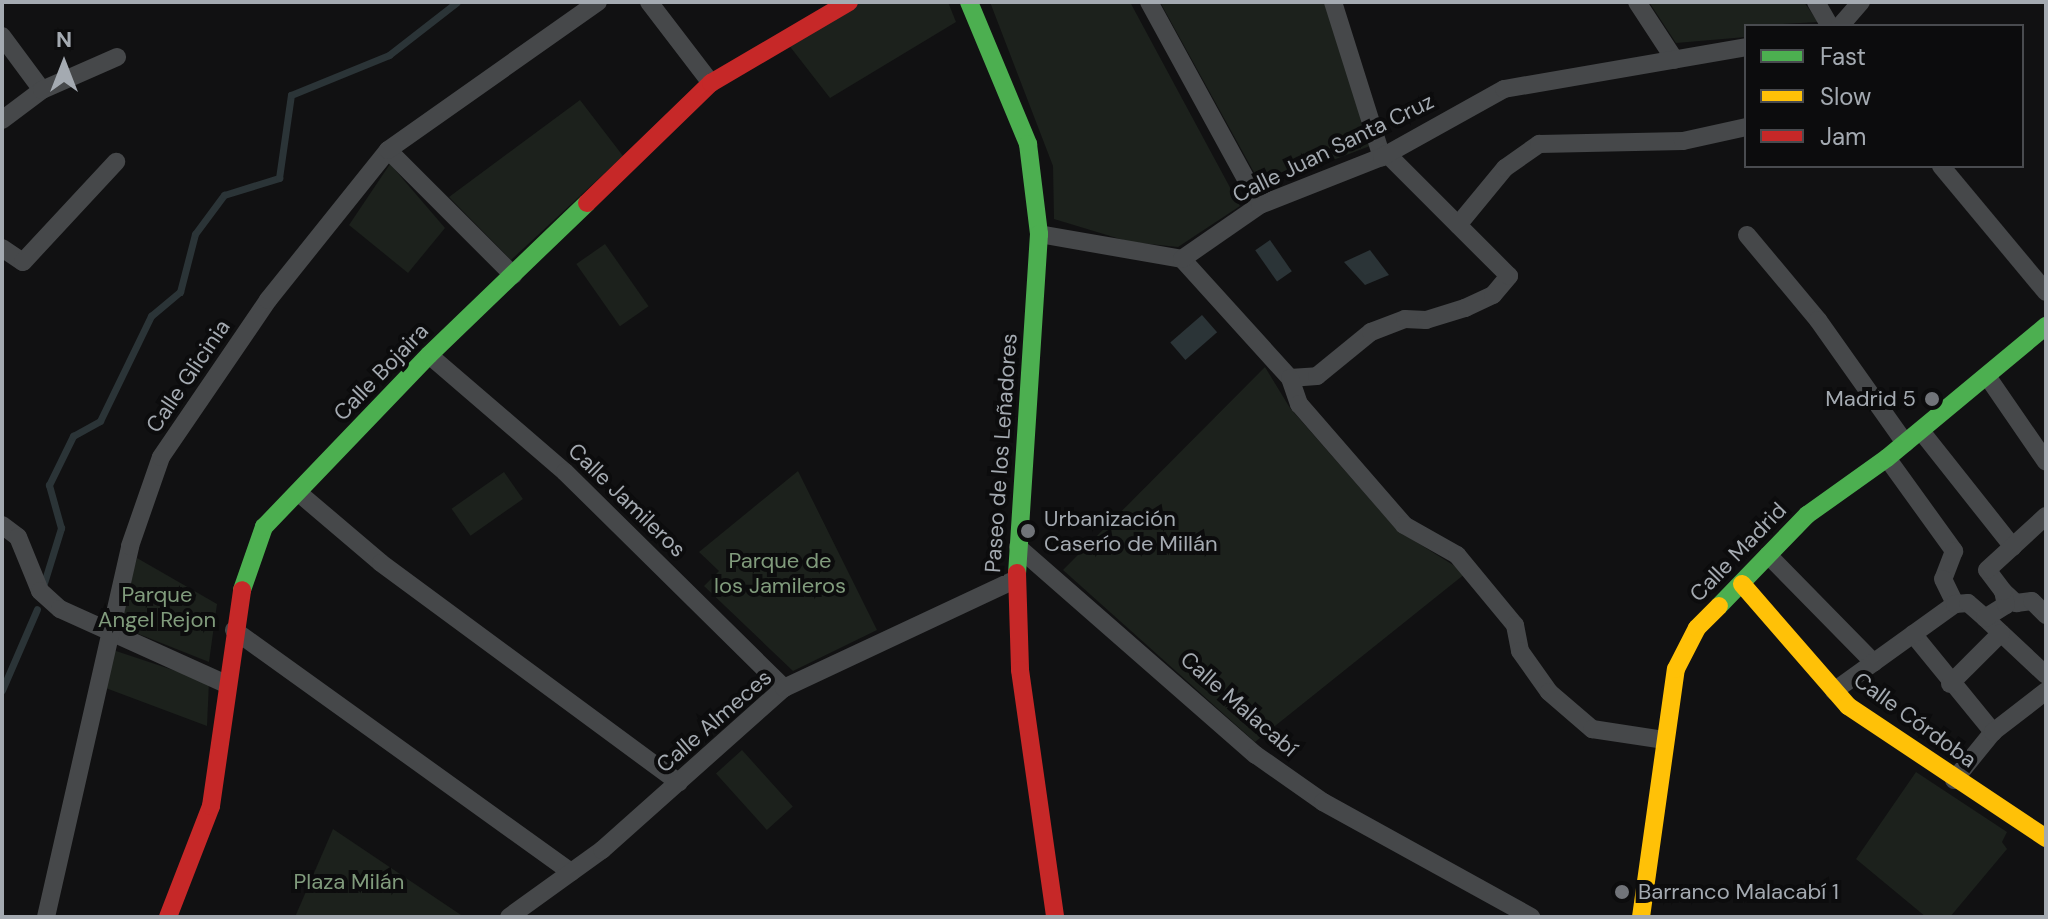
<!DOCTYPE html>
<meta charset="utf-8">
<style>
body{margin:0}
#map{position:relative;width:2048px;height:919px;overflow:hidden;background:#111112;font-family:"DM Sans",sans-serif}
div>[style]{position:absolute}
.green>*{inset:0;background:#1c211c;transform-origin:0 0}
.water>*{inset:0;background:#2b3437;transform-origin:0 0}
.stream>*{height:7px;margin:-3.5px;padding:0 3.5px;transform-origin:3.5px;border-radius:3.5px;background:#2b3437}
.street>*{height:18px;margin:-9px;padding:0 9px;transform-origin:9px;border-radius:9px;background:#46484a}
.fast>*{height:18px;margin:-9px;padding:0 9px;transform-origin:9px;border-radius:9px;background:#4caf50}
.slow>*{height:18px;margin:-9px;padding:0 9px;transform-origin:9px;border-radius:9px;background:#ffc107}
.jam>*{height:18px;margin:-9px;padding:0 9px;transform-origin:9px;border-radius:9px;background:#c62828}
.dots>*{width:22px;height:22px;translate:-50% -50%;box-sizing:border-box;border:4px solid #0c0c0d;border-radius:50%}
span{translate:-50% -50%;white-space:nowrap;text-align:center;line-height:1.15;-webkit-text-stroke:8px #0c0c0d;paint-order:stroke}
.street-label{font-size:22px;color:#a4aab1}
.poi-label{font-size:22px;color:#a4aab1}
.right{translate:-100% -50%;text-align:right}
.left{translate:0 -50%;text-align:left}
.park-label{font-size:22px;color:#809b7c}
.frame{position:absolute;inset:0;border:4px solid #a4aab1;pointer-events:none}
.legend{position:absolute;left:1744px;top:24px;width:280px;height:144px;box-sizing:border-box;background:#0c0c0d;border:2px solid #494b4f;margin:0;padding:10px 14px;list-style:none;font-size:24px;color:#a4aab1}
.legend li{display:flex;align-items:center;gap:16px;height:40px}
.legend b{width:40px;border:2px solid #494b4f}
.north{position:absolute;left:24px;top:24px;width:80px;height:80px;-webkit-text-stroke:6px #0c0c0d;paint-order:stroke;rotate:0deg;font-size:22px;font-weight:700;line-height:32px;text-align:center;color:#a4aab1}
.north::after{content:'';display:block;margin:auto;width:28px;height:36px;background:#a4aab1;clip-path:polygon(50% 0,100% 100%,50% 72%,0 100%)}
</style>
<div id="map">
<div class="green">
<i style="clip-path:polygon(859px 2px,948px 2px,956px 22px,830px 98px,788px 44px)"></i>
<i style="clip-path:polygon(990px 2px,1130px 2px,1240px 206px,1178px 247px,1130px 242px,1054px 219px,1053px 166px)"></i>
<i style="clip-path:polygon(1160px 2px,1326px 2px,1370px 146px,1262px 187px)"></i>
<i style="clip-path:polygon(1649px 2px,1804px 2px,1818px 22px,1746px 26px,1746px 37px,1676px 43px)"></i>
<i style="clip-path:polygon(580px 100px,623px 156px,511px 260px,449px 197px)"></i>
<i style="clip-path:polygon(390px 164px,445px 228px,408px 273px,349px 225px)"></i>
<i style="left:605px;top:244px;width:76px;height:35px;rotate:55deg"></i>
<i style="clip-path:polygon(1265px 367px,1290px 408px,1397px 530px,1466px 573px,1255px 742px,1063px 570px)"></i>
<i style="clip-path:polygon(798px 471px,877px 630px,793px 671px,704px 586px,719px 571px,699px 552px)"></i>
<i style="left:504px;top:472px;width:33px;height:64px;rotate:55deg"></i>
<i style="clip-path:polygon(137px 558px,217px 604px,209px 662px,116px 625px)"></i>
<i style="clip-path:polygon(110px 649px,209px 682px,207px 726px,103px 687px)"></i>
<i style="left:742px;top:750px;width:76px;height:35px;rotate:48deg"></i>
<i style="clip-path:polygon(1916px 772px,2007px 832px,2002px 842px,2007px 849px,1950px 917px,1926px 917px,1856px 859px)"></i>
<i style="clip-path:polygon(333px 829px,464px 917px,295px 917px)"></i>
</div>
<div class="water">
<i style="left:1270px;top:240px;width:38px;height:18px;rotate:55deg"></i>
<i style="clip-path:polygon(1370px 250px,1389px 275px,1365px 285px,1344px 262px)"></i>
<i style="left:1202px;top:315px;width:23px;height:42px;rotate:49deg"></i>
</div>
<div class="stream">
<i style="left:44px;top:583px;width:58px;rotate:-72.8deg"></i>
<i style="left:61px;top:528px;width:45px;rotate:-105.6deg"></i>
<i style="left:49px;top:485px;width:55px;rotate:-63.9deg"></i>
<i style="left:73px;top:436px;width:31px;rotate:-29deg"></i>
<i style="left:100px;top:421px;width:117px;rotate:-64.1deg"></i>
<i style="left:151px;top:316px;width:38px;rotate:-40deg"></i>
<i style="left:180px;top:292px;width:60px;rotate:-75.5deg"></i>
<i style="left:195px;top:234px;width:49px;rotate:-53.4deg"></i>
<i style="left:224px;top:195px;width:58px;rotate:-17.2deg"></i>
<i style="left:279px;top:178px;width:84px;rotate:-81.8deg"></i>
<i style="left:291px;top:95px;width:106px;rotate:-22.2deg"></i>
<i style="left:389px;top:55px;width:86px;rotate:-37.9deg"></i>
<i style="left:2px;top:690px;width:88px;rotate:-66.6deg"></i>
</div>
<div class="street">
<i style="left:649px;top:2px;width:102px;rotate:52.6deg"></i>
<i style="left:1149px;top:2px;width:231px;rotate:61.3deg"></i>
<i style="left:1333px;top:2px;width:163px;rotate:72.5deg"></i>
<i style="left:1637px;top:2px;width:69px;rotate:56.8deg"></i>
<i style="left:1816px;top:2px;width:28px;rotate:60deg"></i>
<i style="left:1840px;top:26px;width:32px;rotate:-49deg"></i>
<i style="left:2px;top:36px;width:67px;rotate:53.5deg"></i>
<i style="left:2px;top:120px;width:50px;rotate:-36.9deg"></i>
<i style="left:42px;top:90px;width:82px;rotate:-23.7deg"></i>
<i style="left:388px;top:150px;width:177px;rotate:45deg"></i>
<i style="left:1941px;top:166px;width:164px;rotate:50.2deg"></i>
<i style="left:1458px;top:225px;width:74px;rotate:-50.5deg"></i>
<i style="left:1505px;top:168px;width:42px;rotate:-35.2deg"></i>
<i style="left:1539px;top:144px;width:144px;rotate:-1.2deg"></i>
<i style="left:1683px;top:141px;width:65px;rotate:-12.5deg"></i>
<i style="left:1039px;top:234px;width:145px;rotate:9.9deg"></i>
<i style="left:1182px;top:259px;width:161px;rotate:47.8deg"></i>
<i style="left:1290px;top:378px;width:27px;rotate:-4deg"></i>
<i style="left:1317px;top:376px;width:70px;rotate:-39.2deg"></i>
<i style="left:1371px;top:332px;width:36px;rotate:-21deg"></i>
<i style="left:1405px;top:319px;width:21px;rotate:3deg"></i>
<i style="left:1426px;top:320px;width:41px;rotate:-17.1deg"></i>
<i style="left:1465px;top:308px;width:31px;rotate:-25deg"></i>
<i style="left:1493px;top:295px;width:25px;rotate:-50deg"></i>
<i style="left:1509px;top:276px;width:173px;rotate:-135deg"></i>
<i style="left:1747px;top:235px;width:111px;rotate:50.1deg"></i>
<i style="left:1818px;top:320px;width:151px;rotate:54.7deg"></i>
<i style="left:2px;top:248px;width:25px;rotate:34deg"></i>
<i style="left:23px;top:262px;width:137px;rotate:-47.1deg"></i>
<i style="left:1182px;top:259px;width:95px;rotate:-34.7deg"></i>
<i style="left:1260px;top:205px;width:131px;rotate:-21.5deg"></i>
<i style="left:1382px;top:157px;width:140px;rotate:-29.1deg"></i>
<i style="left:1504px;top:89px;width:246px;rotate:-9.8deg"></i>
<i style="left:429px;top:355px;width:179px;rotate:40.7deg"></i>
<i style="left:565px;top:472px;width:308px;rotate:44.6deg"></i>
<i style="left:1987px;top:376px;width:104px;rotate:55.5deg"></i>
<i style="left:1290px;top:378px;width:28px;rotate:71deg"></i>
<i style="left:1299px;top:404px;width:160px;rotate:49deg"></i>
<i style="left:1404px;top:525px;width:61px;rotate:29.5deg"></i>
<i style="left:1457px;top:555px;width:91px;rotate:50.4deg"></i>
<i style="left:1515px;top:625px;width:26px;rotate:79deg"></i>
<i style="left:1520px;top:651px;width:50px;rotate:54.7deg"></i>
<i style="left:1549px;top:692px;width:57px;rotate:40.7deg"></i>
<i style="left:1592px;top:729px;width:74px;rotate:8.6deg"></i>
<i style="left:1921px;top:431px;width:148px;rotate:51.6deg"></i>
<i style="left:1887px;top:458px;width:115px;rotate:54.2deg"></i>
<i style="left:1954px;top:551px;width:30px;rotate:111deg"></i>
<i style="left:1943px;top:579px;width:28px;rotate:64deg"></i>
<i style="left:300px;top:494px;width:106px;rotate:40.4deg"></i>
<i style="left:381px;top:563px;width:370px;rotate:36.4deg"></i>
<i style="left:2px;top:525px;width:20px;rotate:37deg"></i>
<i style="left:18px;top:537px;width:58px;rotate:67.8deg"></i>
<i style="left:40px;top:591px;width:27px;rotate:42deg"></i>
<i style="left:60px;top:609px;width:184px;rotate:24.3deg"></i>
<i style="left:1018px;top:547px;width:316px;rotate:41.2deg"></i>
<i style="left:1256px;top:755px;width:82px;rotate:35deg"></i>
<i style="left:1323px;top:802px;width:238px;rotate:28.9deg"></i>
<i style="left:1768px;top:555px;width:151px;rotate:45.5deg"></i>
<i style="left:2003px;top:591px;width:18px;rotate:43deg"></i>
<i style="left:2016px;top:603px;width:16px;rotate:-7deg"></i>
<i style="left:2032px;top:601px;width:20px;rotate:45deg"></i>
<i style="left:1985px;top:618px;width:83px;rotate:43.1deg"></i>
<i style="left:234px;top:630px;width:415px;rotate:35.7deg"></i>
<i style="left:1913px;top:634px;width:127px;rotate:50.8deg"></i>
<i style="left:1950px;top:684px;width:72px;rotate:-45deg"></i>
<i style="left:1834px;top:691px;width:149px;rotate:-35.7deg"></i>
<i style="left:1955px;top:604px;width:13px;rotate:-4deg"></i>
<i style="left:1968px;top:603px;width:23px;rotate:41deg"></i>
<i style="left:1985px;top:618px;width:25px;rotate:-32deg"></i>
<i style="left:2006px;top:605px;width:14px;rotate:-102deg"></i>
<i style="left:2003px;top:591px;width:26px;rotate:-127deg"></i>
<i style="left:1987px;top:570px;width:80px;rotate:-42.5deg"></i>
<i style="left:1954px;top:780px;width:62px;rotate:-50.9deg"></i>
<i style="left:1993px;top:732px;width:67px;rotate:-37.7deg"></i>
<i style="left:46px;top:917px;width:380px;rotate:-77.2deg"></i>
<i style="left:130px;top:546px;width:94px;rotate:-70.8deg"></i>
<i style="left:161px;top:457px;width:190px;rotate:-55.7deg"></i>
<i style="left:268px;top:300px;width:192px;rotate:-51.3deg"></i>
<i style="left:388px;top:150px;width:257px;rotate:-35.2deg"></i>
<i style="left:509px;top:917px;width:115px;rotate:-35.8deg"></i>
<i style="left:602px;top:850px;width:244px;rotate:-41.7deg"></i>
<i style="left:784px;top:688px;width:257px;rotate:-25.1deg"></i>
</div>
<div class="fast">
<i style="left:969px;top:2px;width:154px;rotate:67.4deg"></i>
<i style="left:1028px;top:144px;width:91px;rotate:83deg"></i>
<i style="left:1039px;top:234px;width:340px;rotate:93.7deg"></i>
<i style="left:242px;top:590px;width:67px;rotate:-70.8deg"></i>
<i style="left:264px;top:527px;width:238px;rotate:-46.2deg"></i>
<i style="left:429px;top:355px;width:219px;rotate:-43.9deg"></i>
<i style="left:1719px;top:606px;width:127px;rotate:-46deg"></i>
<i style="left:1807px;top:515px;width:98px;rotate:-35.5deg"></i>
<i style="left:1887px;top:458px;width:207px;rotate:-39.7deg"></i>
</div>
<div class="slow">
<i style="left:1742px;top:584px;width:162px;rotate:49deg"></i>
<i style="left:1848px;top:706px;width:238px;rotate:33.7deg"></i>
<i style="left:1641px;top:917px;width:250px;rotate:-82deg"></i>
<i style="left:1676px;top:669px;width:46px;rotate:-62.9deg"></i>
<i style="left:1697px;top:628px;width:31px;rotate:-45deg"></i>
</div>
<div class="jam">
<i style="left:587px;top:203px;width:173px;rotate:-44.1deg"></i>
<i style="left:711px;top:83px;width:160px;rotate:-30.4deg"></i>
<i style="left:1017px;top:573px;width:97px;rotate:88.2deg"></i>
<i style="left:1020px;top:670px;width:249px;rotate:81.9deg"></i>
<i style="left:168px;top:917px;width:119px;rotate:-68.8deg"></i>
<i style="left:211px;top:806px;width:218px;rotate:-81.8deg"></i>
</div>
<div class="dots">
<i style="left:1932px;top:399px;background:#717479"></i>
<i style="left:1028px;top:531px;background:#717479"></i>
<i style="left:1622px;top:892px;background:#717479"></i>
</div>
<div class="street-label">
<span style="left:1333px;top:148px;rotate:-26deg">Calle Juan Santa Cruz</span>
<span style="left:381px;top:372px;rotate:-46deg">Calle Bojaira</span>
<span style="left:188px;top:376px;rotate:-56deg">Calle Glicinia</span>
<span style="left:1001px;top:453px;rotate:-86deg">Paseo de los Leñadores</span>
<span style="left:627px;top:500px;rotate:44deg">Calle Jamileros</span>
<span style="left:1738px;top:552px;rotate:-46deg">Calle Madrid</span>
<span style="left:1239px;top:704px;rotate:41deg">Calle Malacabí</span>
<span style="left:1915px;top:720px;rotate:36deg">Calle Córdoba</span>
<span style="left:714px;top:721px;rotate:-41deg">Calle Almeces</span>
</div>
<div class="poi-label">
<span class="right" style="left:1916px;top:399px">Madrid 5</span>
<span class="left" style="left:1044px;top:531px">Urbanización<br>Caserío de Millán</span>
<span class="left" style="left:1638px;top:892px">Barranco Malacabí 1</span>
</div>
<div class="park-label">
<span style="left:780px;top:573px">Parque de<br>los Jamileros</span>
<span style="left:157px;top:607px">Parque<br>Angel Rejon</span>
<span style="left:349px;top:882px">Plaza Milán</span>
</div>
<div class="frame"></div>
<ul class="legend">
<li><b style="height:10px;background:#4caf50"></b>Fast</li>
<li><b style="height:10px;background:#ffc107"></b>Slow</li>
<li><b style="height:10px;background:#c62828"></b>Jam</li>
</ul>
<div class="north">N</div>
</div>
